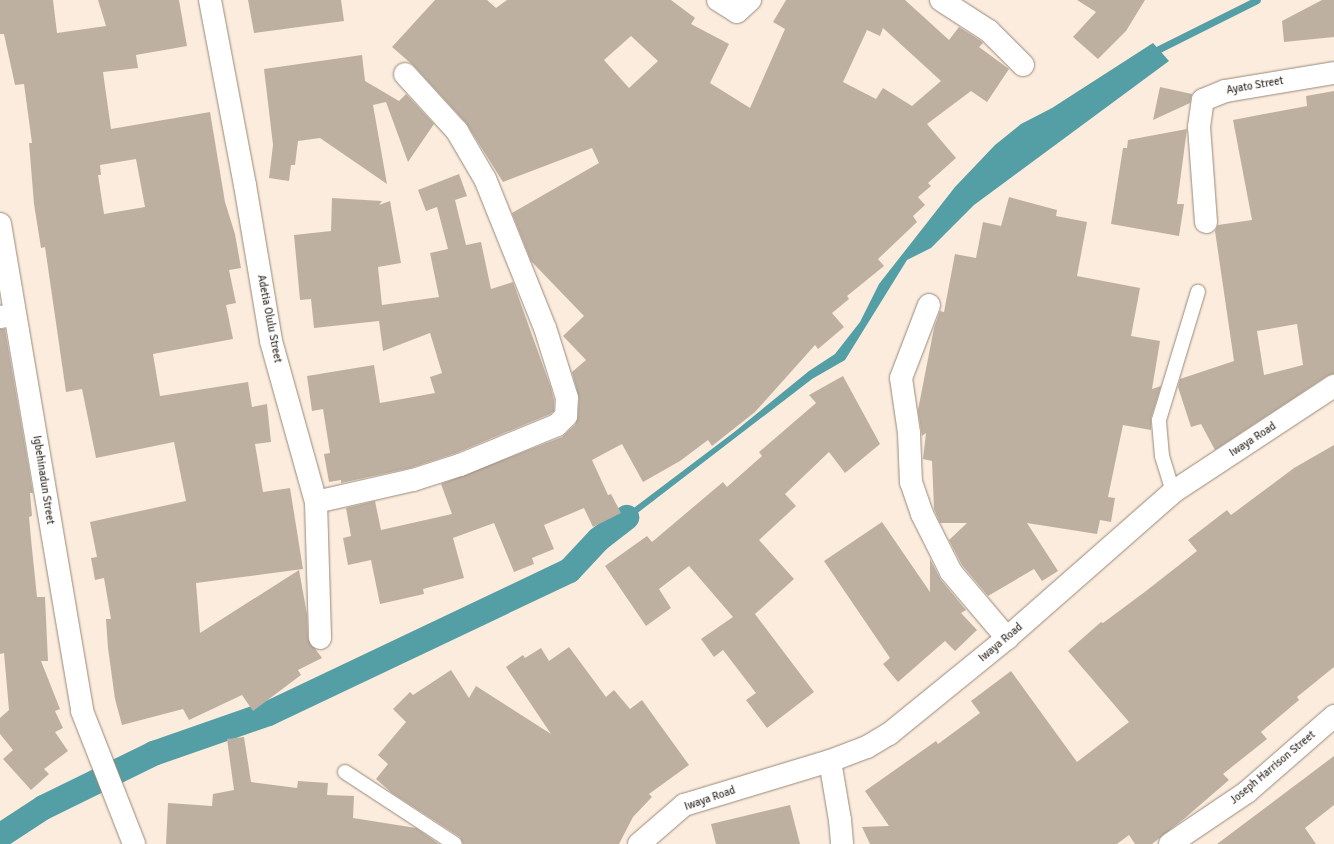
<!DOCTYPE html>
<style>
body{margin:0}
#map{position:relative;width:1334px;height:844px;overflow:hidden;background:#fcecdd;font-family:Signika,sans-serif}
div>[style]{position:absolute}
.water>*{inset:0;background:#549fa6}
.stream>*{height:7px;margin:-3.5px;padding:0 3.5px;transform-origin:3.5px;border-radius:3.5px;background:#549fa6}
.canal>*{height:25px;margin:-12.5px;padding:0 12.5px;transform-origin:12.5px;border-radius:12.5px;background:#549fa6}
.building>*{inset:0;background:#beb0a1}
.roads{filter:drop-shadow(0 0 1px #97897a) drop-shadow(0 0 1px #97897a)}
.lane>*{height:14px;margin:-7px;padding:0 7px;transform-origin:7px;border-radius:7px;background:#fff}
.street>*{height:22px;margin:-11px;padding:0 11px;transform-origin:11px;border-radius:11px;background:#fff}
.secondary>*{height:22px;margin:-11px;padding:0 11px;transform-origin:11px;border-radius:11px;background:#fff}
span{translate:-50% -50%;white-space:nowrap;text-align:center;line-height:1.15;-webkit-text-stroke:3.5px #fff;paint-order:stroke}
.street-label{font-size:11px;color:#413b35}
</style>
<div id="map">
<div class="water">
<i style="clip-path:polygon(1153px 43px,1169px 61px,974px 205px,931px 248px,907px 260px,845px 360px,812px 379px,601px 541px,598px 535px,733px 433px,809px 371px,835px 354px,860px 322px,879px 284px,955px 187px,995px 145px,1021px 124px,1052px 108px)"></i>
</div>
<div class="stream">
<i style="left:1153px;top:52px;width:116px;rotate:-26.6deg"></i>
</div>
<div class="canal">
<i style="left:0;top:835px;width:51px;rotate:-33.1deg"></i>
<i style="left:43px;top:807px;width:123px;rotate:-26.1deg"></i>
<i style="left:153px;top:753px;width:122px;rotate:-19.2deg"></i>
<i style="left:268px;top:713px;width:333px;rotate:-25.4deg"></i>
<i style="left:569px;top:570px;width:42px;rotate:-46.9deg"></i>
<i style="left:598px;top:539px;width:36px;rotate:-38deg"></i>
</div>
<div class="building">
<i style="clip-path:polygon(evenodd,0 0,53px 0,57px 33px,106px 26px,98px 0,179px 0,187px 46px,136px 55px,138px 68px,103px 72px,111px 129px,210px 112px,225px 202px,235px 234px,241px 268px,229px 270px,236px 303px,226px 305px,233px 339px,153px 354px,160px 396px,248px 382px,252px 407px,267px 404px,271px 442px,255px 444px,263px 492px,290px 488px,303px 569px,196px 583px,200px 633px,299px 570px,307px 614px,308px 639px,322px 658px,298px 670px,301px 675px,253px 711px,242px 695px,189px 720px,183px 709px,122px 725px,115px 699px,108px 648px,106px 619px,111px 619px,104px 578px,95px 580px,91px 558px,97px 557px,90px 522px,186px 501px,174px 442px,96px 458px,82px 389px,66px 392px,45px 247px,41px 248px,34px 204px,29px 143px,32px 143px,24px 84px,15px 85px,4px 34px,0 34px,0 0,136px 159px,145px 207px,104px 214px,98px 175px,101px 175px,100px 165px,136px 159px)"></i>
<i style="clip-path:polygon(248px 0,341px 0,344px 21px,254px 33px)"></i>
<i style="clip-path:polygon(evenodd,435px 0,487px 0,496px 8px,507px 0,671px 0,695px 18px,691px 24px,729px 44px,710px 83px,750px 108px,785px 29px,773px 22px,786px 0,905px 0,949px 40px,959px 27px,981px 41px,983px 43px,979px 47px,1009px 69px,987px 102px,971px 91px,927px 124px,956px 158px,928px 183px,931px 186px,918px 197px,925px 205px,913px 216px,917px 222px,878px 259px,884px 266px,847px 296px,849px 299px,832px 313px,844px 327px,818px 349px,815px 345px,755px 412px,712px 446px,708px 440px,680px 461px,643px 482px,622px 444px,592px 460px,608px 495px,611px 494px,621px 513px,593px 527px,584px 508px,544px 525px,554px 549px,532px 558px,534px 564px,514px 572px,494px 523px,453px 538px,464px 578px,423px 589px,424px 594px,380px 604px,371px 560px,348px 565px,343px 538px,351px 536px,346px 508px,375px 501px,381px 530px,452px 514px,441px 484px,562px 437px,575px 425px,578px 417px,579px 398px,572px 372px,586px 360px,563px 336px,584px 316px,531px 261px,512px 213px,599px 163px,592px 148px,503px 182px,466px 123px,414px 66px,392px 47px,435px 0,883px 28px,941px 81px,912px 106px,883px 88px,876px 99px,843px 82px,867px 30px,880px 36px,883px 28px,435px 0,631px 36px,658px 61px,629px 88px,604px 60px,631px 36px)"></i>
<i style="clip-path:polygon(1077px 0,1145px 0,1126px 31px,1098px 59px,1073px 37px,1096px 12px)"></i>
<i style="clip-path:polygon(1322px 0,1334px 0,1334px 37px,1284px 42px,1282px 21px)"></i>
<i style="clip-path:polygon(362px 55px,365px 81px,399px 101px,406px 94px,434px 124px,408px 162px,386px 102px,373px 105px,387px 184px,320px 138px,298px 141px,295px 165px,291px 165px,289px 181px,269px 178px,273px 145px,264px 69px)"></i>
<i style="clip-path:polygon(1160px 87px,1192px 94px,1190px 103px,1153px 120px)"></i>
<i style="clip-path:polygon(evenodd,1334px 91px,1334px 374px,1327px 376px,1215px 450px,1201px 424px,1191px 427px,1178px 387px,1180px 379px,1234px 361px,1215px 231px,1218px 225px,1252px 220px,1233px 120px,1307px 106px,1306px 96px,1334px 91px,1297px 324px,1303px 365px,1264px 375px,1257px 331px,1297px 324px)"></i>
<i style="clip-path:polygon(1187px 129px,1177px 204px,1184px 204px,1179px 236px,1111px 224px,1123px 148px,1127px 148px,1128px 140px)"></i>
<i style="clip-path:polygon(459px 174px,467px 196px,455px 200px,466px 245px,481px 242px,491px 289px,513px 282px,551px 388px,554px 400px,554px 411px,550px 414px,456px 453px,410px 468px,341px 483px,341px 480px,329px 482px,324px 454px,330px 453px,323px 409px,312px 411px,307px 376px,374px 365px,380px 403px,435px 393px,430px 377px,442px 373px,430px 333px,383px 351px,379px 321px,314px 328px,311px 299px,300px 300px,294px 235px,331px 231px,332px 198px,382px 201px,379px 205px,390px 201px,401px 263px,378px 267px,382px 305px,439px 297px,430px 253px,448px 249px,437px 207px,426px 211px,418px 190px)"></i>
<i style="clip-path:polygon(1009px 197px,1057px 210px,1056px 216px,1087px 222px,1077px 276px,1140px 288px,1131px 336px,1160px 341px,1152px 389px,1161px 386px,1151px 418px,1151px 430px,1123px 425px,1108px 497px,1115px 498px,1111px 522px,1100px 520px,1097px 534px,1027px 523px,1058px 571px,1042px 581px,1034px 569px,988px 596px,962px 565px,949px 540px,967px 523px,940px 523px,934px 509px,932px 461px,923px 459px,926px 433px,922px 436px,918px 410px,934px 328px,940px 311px,944px 312px,955px 254px,976px 258px,983px 222px,1001px 226px)"></i>
<i style="clip-path:polygon(0 329px,5px 329px,33px 493px,30px 493px,32px 516px,29px 517px,32px 549px,37px 597px,45px 597px,48px 661px,41px 661px,60px 709px,55px 711px,63px 728px,55px 732px,68px 751px,44px 769px,49px 774px,31px 790px,3px 759px,13px 750px,0 734px,0 718px,9px 710px,4px 653px,0 654px)"></i>
<i style="clip-path:polygon(843px 376px,880px 444px,845px 473px,829px 452px,785px 494px,796px 506px,759px 540px,794px 579px,755px 614px,814px 692px,767px 728px,746px 700px,756px 693px,723px 650px,714px 657px,701px 639px,733px 617px,689px 566px,659px 589px,671px 608px,646px 626px,605px 566px,647px 536px,652px 542px,723px 482px,727px 487px,762px 456px,759px 452px,816px 403px,809px 395px)"></i>
<i style="clip-path:polygon(1334px 445px,1334px 667px,1297px 697px,1299px 700px,1261px 732px,1267px 739px,1223px 774px,1229px 780px,1185px 818px,1152px 844px,1135px 844px,1129px 835px,1117px 844px,870px 844px,862px 827px,889px 826px,865px 791px,936px 741px,938px 744px,980px 713px,971px 701px,1011px 671px,1077px 762px,1129px 722px,1068px 651px,1101px 622px,1103px 623px,1146px 591px,1197px 551px,1188px 540px,1227px 510px,1231px 515px,1294px 468px)"></i>
<i style="clip-path:polygon(882px 522px,930px 592px,930px 559px,941px 580px,966px 610px,961px 613px,977px 630px,955px 651px,945px 641px,898px 682px,883px 664px,890px 658px,824px 561px)"></i>
<i style="clip-path:polygon(569px 647px,606px 697px,614px 690px,630px 709px,642px 700px,689px 765px,649px 794px,652px 797px,633px 817px,619px 844px,463px 844px,460px 837px,392px 793px,376px 779px,388px 764px,378px 755px,406px 722px,393px 709px,410px 692px,413px 695px,451px 670px,469px 698px,476px 686px,551px 734px,506px 667px,523px 655px,525px 658px,541px 648px,549px 661px)"></i>
<i style="clip-path:polygon(244px 737px,251px 782px,297px 788px,298px 781px,328px 783px,327px 795px,354px 796px,353px 818px,416px 828px,439px 844px,166px 844px,168px 803px,212px 806px,213px 794px,234px 790px,227px 739px)"></i>
<i style="clip-path:polygon(1334px 756px,1334px 805px,1305px 828px,1316px 844px,1217px 844px)"></i>
<i style="clip-path:polygon(790px 805px,800px 844px,716px 844px,711px 824px)"></i>
</div>
<div class="roads">
<div class="lane">
<i style="left:1173px;top:492px;width:38px;rotate:-107deg"></i>
<i style="left:1162px;top:456px;width:36px;rotate:-95deg"></i>
<i style="left:1159px;top:420px;width:134px;rotate:-73.1deg"></i>
<i style="left:345px;top:772px;width:131px;rotate:33.2deg"></i>
</div>
<div class="street">
<i style="left:210px;top:0;width:188px;rotate:79.3deg"></i>
<i style="left:245px;top:185px;width:158px;rotate:80.5deg"></i>
<i style="left:271px;top:341px;width:167px;rotate:74.4deg"></i>
<i style="left:316px;top:502px;width:136px;rotate:88.3deg"></i>
<i style="left:718px;top:0;width:22px;rotate:32deg"></i>
<i style="left:737px;top:12px;width:18px;rotate:-43deg"></i>
<i style="left:941px;top:0;width:57px;rotate:32.9deg"></i>
<i style="left:989px;top:31px;width:48px;rotate:45deg"></i>
<i style="left:1206px;top:222px;width:95px;rotate:-94.2deg"></i>
<i style="left:1199px;top:127px;width:27px;rotate:-82deg"></i>
<i style="left:1203px;top:100px;width:24px;rotate:-22deg"></i>
<i style="left:1225px;top:91px;width:110px;rotate:-9.4deg"></i>
<i style="left:929px;top:305px;width:78px;rotate:111deg"></i>
<i style="left:901px;top:378px;width:56px;rotate:81.7deg"></i>
<i style="left:909px;top:433px;width:49px;rotate:87.7deg"></i>
<i style="left:911px;top:482px;width:34px;rotate:71deg"></i>
<i style="left:922px;top:514px;width:65px;rotate:63.4deg"></i>
<i style="left:951px;top:572px;width:87px;rotate:49.7deg"></i>
<i style="left:0;top:317px;width:15px;rotate:-8deg"></i>
<i style="left:316px;top:502px;width:99px;rotate:-12.8deg"></i>
<i style="left:413px;top:480px;width:49px;rotate:-17.7deg"></i>
<i style="left:460px;top:465px;width:105px;rotate:-22.4deg"></i>
<i style="left:557px;top:425px;width:13px;rotate:-45deg"></i>
<i style="left:566px;top:416px;width:18px;rotate:-87deg"></i>
<i style="left:567px;top:398px;width:73px;rotate:-107.4deg"></i>
<i style="left:545px;top:328px;width:161px;rotate:-111.9deg"></i>
<i style="left:485px;top:179px;width:56px;rotate:-120.3deg"></i>
<i style="left:457px;top:131px;width:77px;rotate:-132.4deg"></i>
<i style="left:830px;top:761px;width:60px;rotate:80.4deg"></i>
<i style="left:840px;top:820px;width:24px;rotate:85deg"></i>
<i style="left:1170px;top:844px;width:93px;rotate:-34deg"></i>
<i style="left:1247px;top:792px;width:116px;rotate:-41.1deg"></i>
</div>
<div class="secondary">
<i style="left:0;top:224px;width:494px;rotate:80.4deg"></i>
<i style="left:82px;top:711px;width:143px;rotate:68.6deg"></i>
<i style="left:639px;top:844px;width:60px;rotate:-40.9deg"></i>
<i style="left:684px;top:805px;width:152px;rotate:-16.8deg"></i>
<i style="left:830px;top:761px;width:40px;rotate:-21deg"></i>
<i style="left:867px;top:747px;width:26px;rotate:-31deg"></i>
<i style="left:889px;top:734px;width:152px;rotate:-39.1deg"></i>
<i style="left:1007px;top:638px;width:221px;rotate:-41.3deg"></i>
<i style="left:1173px;top:492px;width:193px;rotate:-33.4deg"></i>
</div>
</div>
<div class="street-label">
<span style="left:1255px;top:86px;rotate:-10deg">Ayato Street</span>
<span style="left:269px;top:319px;rotate:79deg">Adetia Olulu Street</span>
<span style="left:1253px;top:440px;rotate:-33deg">Iwaya Road</span>
<span style="left:43px;top:480px;rotate:81deg">Igbehinadun Street</span>
<span style="left:1001px;top:643px;rotate:-40deg">Iwaya Road</span>
<span style="left:1273px;top:768px;rotate:-40deg">Joseph Harrison Street</span>
<span style="left:710px;top:799px;rotate:-19deg">Iwaya Road</span>
</div>
</div>
